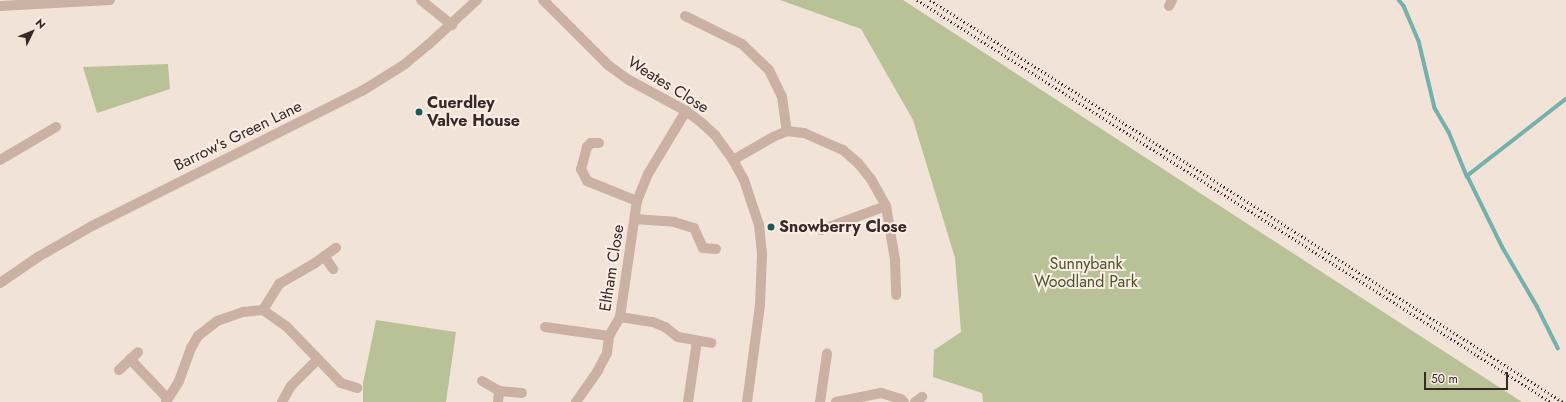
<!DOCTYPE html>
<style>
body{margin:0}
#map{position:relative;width:1566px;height:402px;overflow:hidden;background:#f2e3d8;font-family:Jost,sans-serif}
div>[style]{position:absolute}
.green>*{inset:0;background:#b9c297}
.stream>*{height:3.5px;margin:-1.75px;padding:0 1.75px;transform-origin:1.75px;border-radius:1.75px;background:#75b1ac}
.minor>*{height:10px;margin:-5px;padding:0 5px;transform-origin:5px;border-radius:5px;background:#cbb1a3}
.tertiary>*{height:10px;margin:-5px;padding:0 5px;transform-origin:5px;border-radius:5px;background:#cbb1a3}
.rail>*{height:3px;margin-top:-1.5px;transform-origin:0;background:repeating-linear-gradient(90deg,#362926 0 1px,transparent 0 4px)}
.dots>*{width:11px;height:11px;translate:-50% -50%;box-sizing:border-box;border:2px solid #faede4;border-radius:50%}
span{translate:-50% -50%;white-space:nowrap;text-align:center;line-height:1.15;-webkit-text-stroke:4px #faede4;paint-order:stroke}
.street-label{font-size:16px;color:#362926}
.poi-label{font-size:16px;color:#362926;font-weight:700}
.left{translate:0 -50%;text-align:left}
.park-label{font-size:16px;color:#4a5528}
.north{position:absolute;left:12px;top:12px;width:40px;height:40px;-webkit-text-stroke:3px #faede4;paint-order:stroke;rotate:47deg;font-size:11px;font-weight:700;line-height:16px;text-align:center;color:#362926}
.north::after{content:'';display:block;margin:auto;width:14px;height:18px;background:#362926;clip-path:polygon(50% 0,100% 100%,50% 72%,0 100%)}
.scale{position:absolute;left:1424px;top:372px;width:84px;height:18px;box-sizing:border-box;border:2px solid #362926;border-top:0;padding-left:5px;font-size:12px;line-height:14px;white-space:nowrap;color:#362926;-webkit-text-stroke:3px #faede4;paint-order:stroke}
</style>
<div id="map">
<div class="green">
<i style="clip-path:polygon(780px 0,903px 0,1522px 402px,983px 402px,982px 393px,933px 377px,934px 350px,961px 332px,955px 258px,913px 120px,861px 29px)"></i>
<i style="clip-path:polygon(168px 64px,170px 89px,97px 113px,83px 67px)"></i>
<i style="clip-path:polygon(376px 320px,456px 332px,446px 402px,363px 402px,363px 383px)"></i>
</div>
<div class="stream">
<i style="left:1399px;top:0;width:8px;rotate:50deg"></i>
<i style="left:1404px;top:6px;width:38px;rotate:67deg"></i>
<i style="left:1419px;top:41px;width:69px;rotate:76.6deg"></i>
<i style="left:1435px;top:108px;width:28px;rotate:60deg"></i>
<i style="left:1449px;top:132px;width:48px;rotate:67.8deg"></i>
<i style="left:1558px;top:349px;width:47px;rotate:-116.6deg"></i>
<i style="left:1537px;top:307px;width:69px;rotate:-120.3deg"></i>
<i style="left:1502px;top:247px;width:79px;rotate:-116.2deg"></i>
<i style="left:1467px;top:176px;width:125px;rotate:-37.9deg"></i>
</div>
<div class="minor">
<i style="left:1169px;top:6px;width:7px;rotate:-63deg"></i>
<i style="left:685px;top:16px;width:64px;rotate:26.2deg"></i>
<i style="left:742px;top:44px;width:37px;rotate:44deg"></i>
<i style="left:769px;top:70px;width:30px;rotate:64deg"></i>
<i style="left:782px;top:97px;width:34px;rotate:82deg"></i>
<i style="left:599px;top:143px;width:8px;rotate:180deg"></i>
<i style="left:591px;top:143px;width:6px;rotate:135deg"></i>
<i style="left:587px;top:147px;width:23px;rotate:105deg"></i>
<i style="left:581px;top:169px;width:13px;rotate:63deg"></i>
<i style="left:587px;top:181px;width:54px;rotate:21.8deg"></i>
<i style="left:0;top:160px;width:65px;rotate:-30.5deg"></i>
<i style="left:733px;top:160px;width:46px;rotate:-29.9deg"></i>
<i style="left:773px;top:137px;width:15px;rotate:-23deg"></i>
<i style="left:787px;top:131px;width:17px;rotate:7deg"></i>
<i style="left:804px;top:133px;width:43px;rotate:23.6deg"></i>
<i style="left:843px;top:150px;width:20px;rotate:41deg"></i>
<i style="left:858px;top:163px;width:21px;rotate:51deg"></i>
<i style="left:871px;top:179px;width:31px;rotate:61deg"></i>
<i style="left:886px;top:206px;width:55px;rotate:80.5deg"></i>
<i style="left:895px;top:260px;width:35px;rotate:88deg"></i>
<i style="left:635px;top:219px;width:39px;rotate:4deg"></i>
<i style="left:674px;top:222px;width:21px;rotate:17deg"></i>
<i style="left:694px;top:228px;width:22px;rotate:66deg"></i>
<i style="left:703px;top:248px;width:13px;rotate:4deg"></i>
<i style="left:821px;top:230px;width:69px;rotate:-20.3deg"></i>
<i style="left:324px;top:256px;width:16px;rotate:55deg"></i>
<i style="left:263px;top:310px;width:31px;rotate:-58deg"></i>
<i style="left:279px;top:284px;width:42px;rotate:-30.3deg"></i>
<i style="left:315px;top:263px;width:26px;rotate:-36deg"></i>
<i style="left:620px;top:317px;width:33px;rotate:9deg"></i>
<i style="left:653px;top:322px;width:13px;rotate:23deg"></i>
<i style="left:665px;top:327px;width:16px;rotate:38deg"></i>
<i style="left:678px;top:337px;width:34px;rotate:10deg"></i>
<i style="left:545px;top:327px;width:65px;rotate:8deg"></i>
<i style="left:609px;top:336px;width:22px;rotate:-60deg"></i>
<i style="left:620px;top:317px;width:117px;rotate:-81.7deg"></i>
<i style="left:637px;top:201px;width:29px;rotate:-68deg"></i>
<i style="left:648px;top:174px;width:74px;rotate:-58.9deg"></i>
<i style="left:130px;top:359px;width:55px;rotate:46.5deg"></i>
<i style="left:119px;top:370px;width:26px;rotate:-43deg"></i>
<i style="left:482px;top:381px;width:20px;rotate:30deg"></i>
<i style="left:499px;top:391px;width:11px;rotate:95deg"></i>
<i style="left:499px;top:391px;width:23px;rotate:5deg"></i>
<i style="left:166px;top:402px;width:25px;rotate:-58deg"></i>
<i style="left:179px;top:381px;width:35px;rotate:-70deg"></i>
<i style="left:191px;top:348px;width:14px;rotate:-60deg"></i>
<i style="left:198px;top:336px;width:24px;rotate:-38deg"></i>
<i style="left:217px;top:321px;width:28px;rotate:-19deg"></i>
<i style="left:243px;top:312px;width:20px;rotate:-6deg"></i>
<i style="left:263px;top:310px;width:28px;rotate:35deg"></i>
<i style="left:286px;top:326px;width:79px;rotate:46deg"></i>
<i style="left:341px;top:383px;width:17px;rotate:17deg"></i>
<i style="left:282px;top:402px;width:18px;rotate:-61deg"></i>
<i style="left:291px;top:386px;width:38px;rotate:-45deg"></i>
<i style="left:576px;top:402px;width:39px;rotate:-55deg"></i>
<i style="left:598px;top:370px;width:19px;rotate:-62deg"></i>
<i style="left:607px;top:353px;width:17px;rotate:-83deg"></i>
<i style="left:688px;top:402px;width:62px;rotate:-81.6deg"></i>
<i style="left:820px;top:402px;width:49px;rotate:-81.7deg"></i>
<i style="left:836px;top:402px;width:46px;rotate:-11.3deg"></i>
<i style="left:881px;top:393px;width:21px;rotate:17deg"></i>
<i style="left:901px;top:399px;width:4px;rotate:45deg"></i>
<i style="left:915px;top:402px;width:9px;rotate:-36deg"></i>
</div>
<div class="tertiary">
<i style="left:421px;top:0;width:40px;rotate:39deg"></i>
<i style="left:543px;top:0;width:92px;rotate:45deg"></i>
<i style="left:608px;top:65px;width:26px;rotate:36deg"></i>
<i style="left:629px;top:80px;width:65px;rotate:28.5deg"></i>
<i style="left:686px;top:111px;width:20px;rotate:37deg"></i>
<i style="left:702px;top:123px;width:18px;rotate:43deg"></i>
<i style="left:715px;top:135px;width:31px;rotate:54deg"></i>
<i style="left:733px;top:160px;width:23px;rotate:61deg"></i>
<i style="left:744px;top:180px;width:47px;rotate:71.6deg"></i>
<i style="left:759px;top:225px;width:30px;rotate:84deg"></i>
<i style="left:762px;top:255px;width:50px;rotate:92.3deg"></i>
<i style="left:760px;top:305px;width:98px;rotate:97.6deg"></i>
<i style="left:0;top:6px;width:110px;rotate:-3.1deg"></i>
<i style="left:0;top:283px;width:46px;rotate:-34.4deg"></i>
<i style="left:38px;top:257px;width:62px;rotate:-29.9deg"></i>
<i style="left:92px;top:226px;width:302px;rotate:-26.6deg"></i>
<i style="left:362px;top:91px;width:51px;rotate:-32.1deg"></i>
<i style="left:405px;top:64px;width:30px;rotate:-40deg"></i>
<i style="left:428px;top:45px;width:67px;rotate:-42.6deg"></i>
</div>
<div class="rail">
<i style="left:917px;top:0;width:751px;rotate:32.38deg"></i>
<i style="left:930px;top:0;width:750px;rotate:32.42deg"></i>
</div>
<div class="dots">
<i style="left:419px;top:112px;background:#195956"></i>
<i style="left:771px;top:227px;background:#195956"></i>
</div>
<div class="street-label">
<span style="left:668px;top:85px;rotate:32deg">Weates Close</span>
<span style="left:238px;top:136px;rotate:-26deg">Barrow's Green Lane</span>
<span style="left:612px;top:268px;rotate:-81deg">Eltham Close</span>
</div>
<div class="poi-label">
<span class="left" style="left:427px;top:112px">Cuerdley<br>Valve House</span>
<span class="left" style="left:779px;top:227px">Snowberry Close</span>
</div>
<div class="park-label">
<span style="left:1086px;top:273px">Sunnybank<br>Woodland Park</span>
</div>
<div class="north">N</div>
<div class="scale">50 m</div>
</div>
